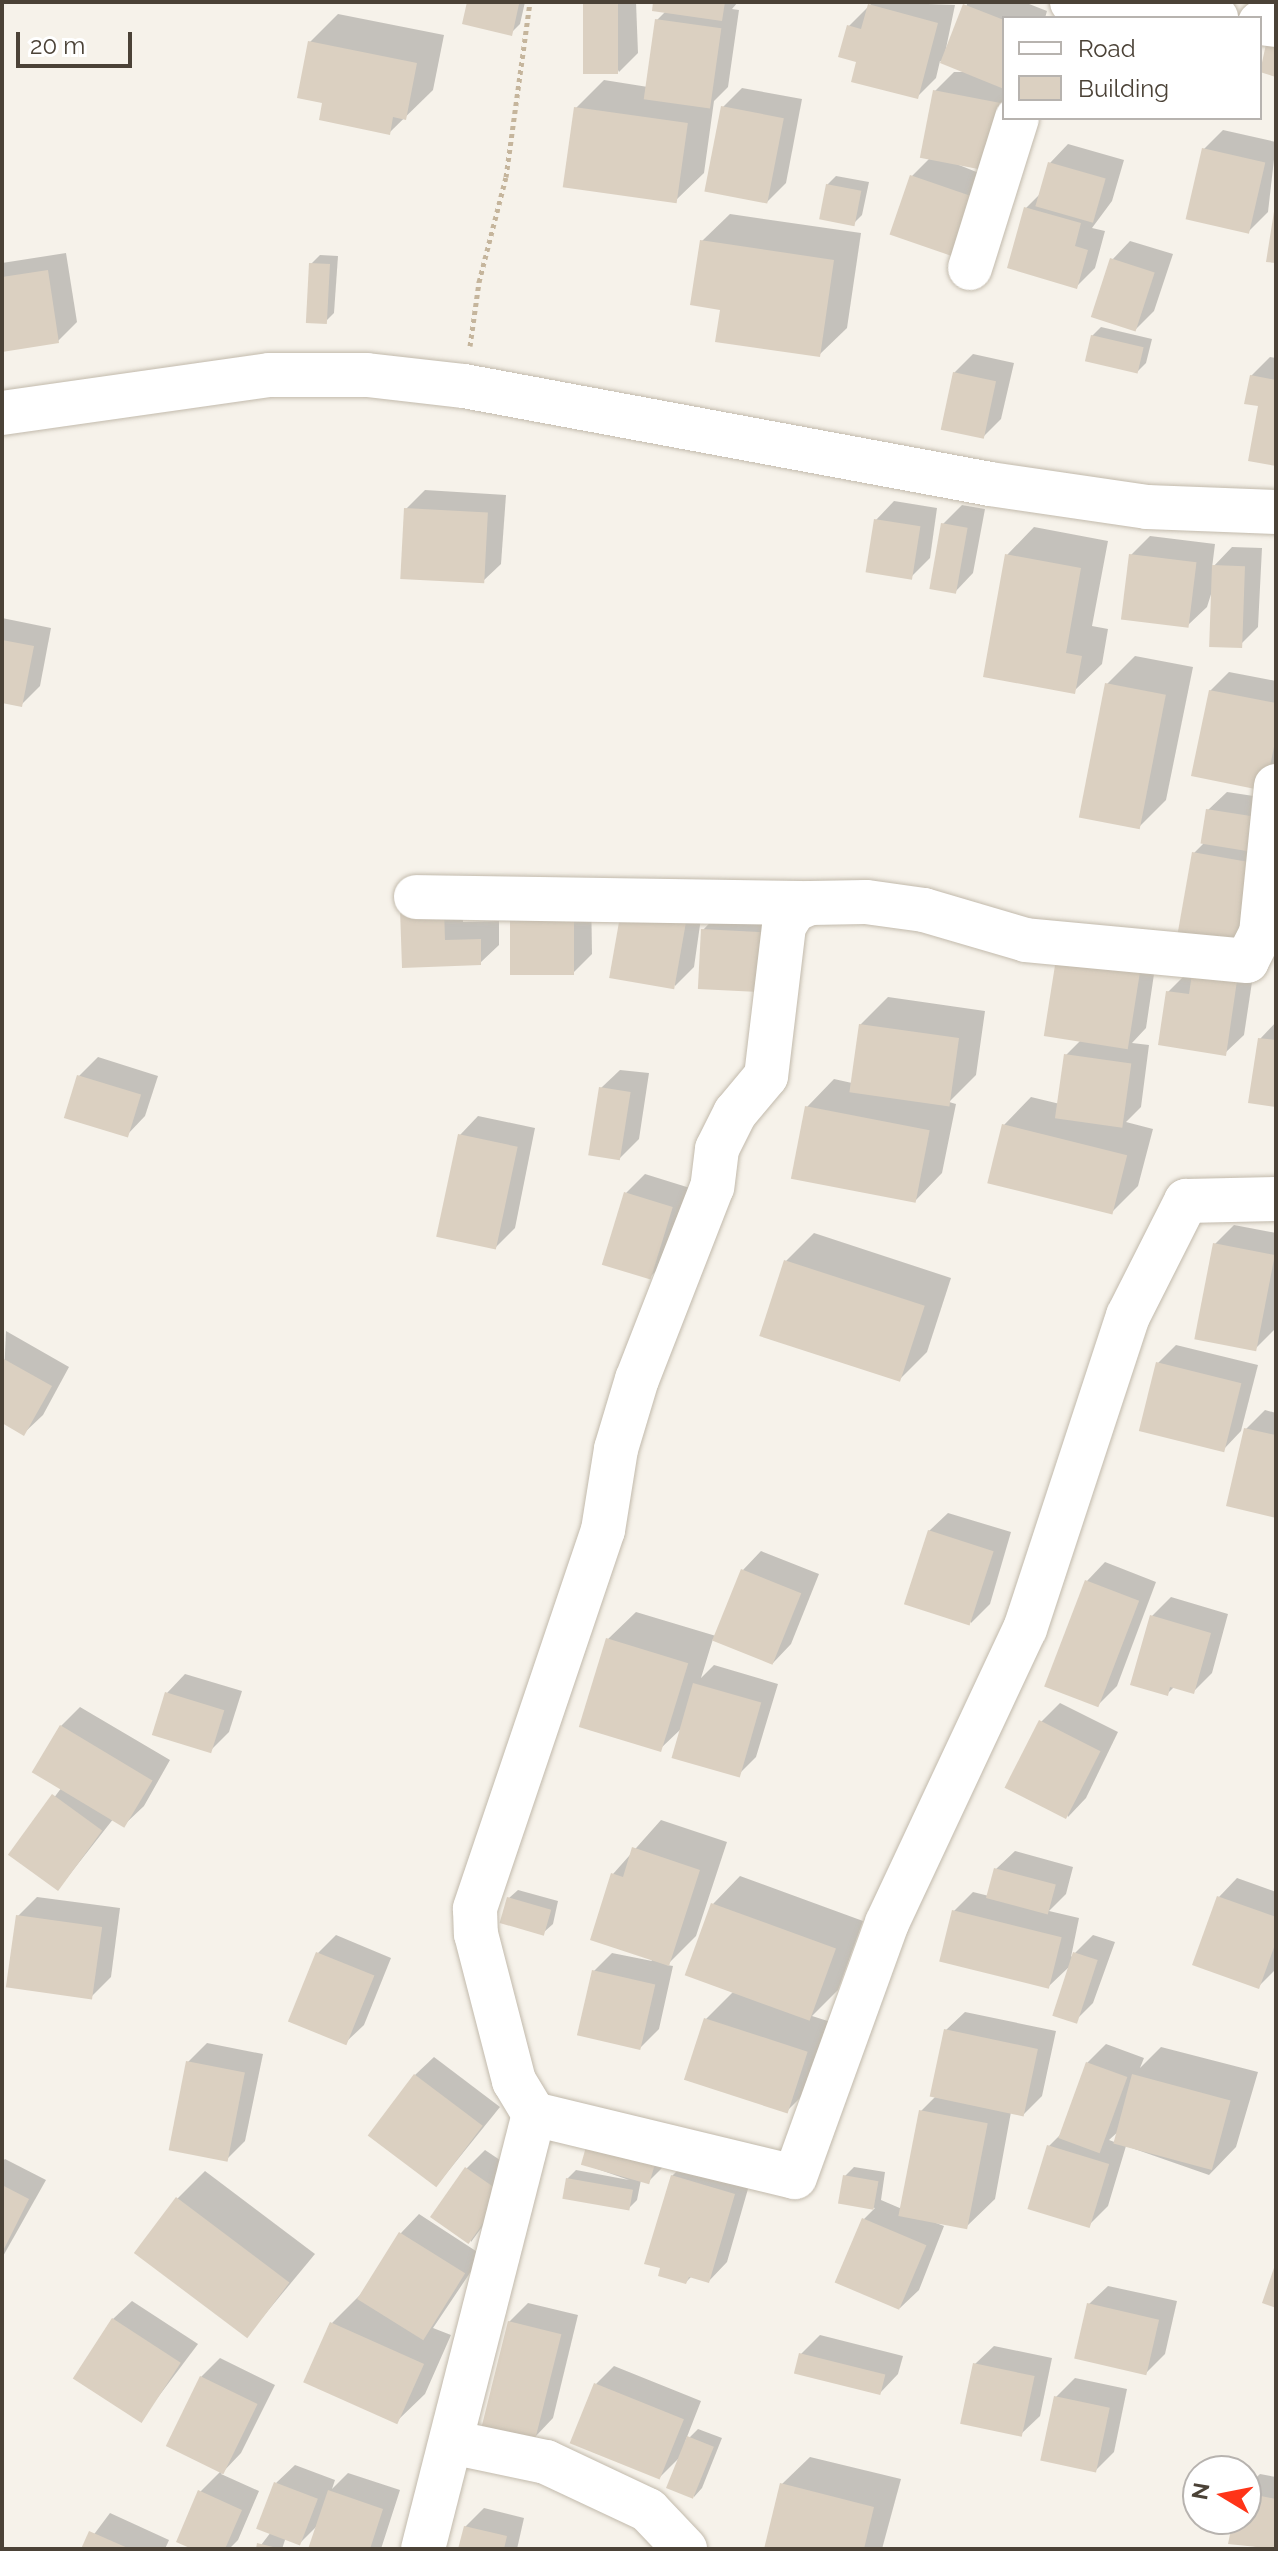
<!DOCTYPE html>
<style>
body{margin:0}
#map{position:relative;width:1278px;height:2551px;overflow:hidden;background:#f6f2ea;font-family:Raleway,sans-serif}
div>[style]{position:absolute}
.shadow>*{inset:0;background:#0003}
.building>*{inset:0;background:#dbd0c1;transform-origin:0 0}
.path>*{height:5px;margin-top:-2.5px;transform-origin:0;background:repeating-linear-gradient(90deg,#c5b59c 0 4px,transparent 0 8px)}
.roads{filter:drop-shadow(0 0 2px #c2baac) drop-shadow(0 0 2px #c2baac)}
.minor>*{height:44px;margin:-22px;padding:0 22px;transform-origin:22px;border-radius:22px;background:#fff}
span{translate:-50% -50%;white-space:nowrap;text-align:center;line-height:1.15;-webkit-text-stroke:7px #fff;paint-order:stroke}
.frame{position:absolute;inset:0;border:4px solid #4b4237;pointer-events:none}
.legend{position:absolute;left:1002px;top:16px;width:260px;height:104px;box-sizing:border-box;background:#fff;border:2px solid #b7b3af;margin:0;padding:10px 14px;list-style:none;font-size:24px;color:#4b4237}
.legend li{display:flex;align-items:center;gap:16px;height:40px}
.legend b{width:40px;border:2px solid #b7b3af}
.north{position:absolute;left:1182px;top:2455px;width:80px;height:80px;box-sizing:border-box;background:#fff;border:2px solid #b7b3af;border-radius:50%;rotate:280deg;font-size:22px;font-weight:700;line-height:32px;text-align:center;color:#4b4237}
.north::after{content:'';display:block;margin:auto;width:28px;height:36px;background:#ff3418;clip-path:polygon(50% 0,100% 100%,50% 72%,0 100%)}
.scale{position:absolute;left:16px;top:32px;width:116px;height:36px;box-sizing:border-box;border:4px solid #4b4237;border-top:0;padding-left:10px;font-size:24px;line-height:28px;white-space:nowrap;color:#4b4237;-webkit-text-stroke:6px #fff;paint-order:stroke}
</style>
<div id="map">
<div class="shadow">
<i style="clip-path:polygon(469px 2px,525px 2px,520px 24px,511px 33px,464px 23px)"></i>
<i style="clip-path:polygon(585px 2px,636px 2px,638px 53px,619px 72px)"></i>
<i style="clip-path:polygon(655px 2px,738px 2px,732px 9px,739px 10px,728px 87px,714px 101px,704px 173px,676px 200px,576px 108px,604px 80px,648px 87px,657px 20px,666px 11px)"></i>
<i style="clip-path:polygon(873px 2px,955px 5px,944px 58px,968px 2px,1024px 2px,1047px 11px,1045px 18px,1004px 18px,1004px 118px,954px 163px,999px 181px,979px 239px,912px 176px,930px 158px,935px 91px,954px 72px,968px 72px,940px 61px,936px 78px,917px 97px,859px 60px,849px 26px)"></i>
<i style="clip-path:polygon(338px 14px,444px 35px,433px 90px,389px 133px,324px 102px,310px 42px)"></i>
<i style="clip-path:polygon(742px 88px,802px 99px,786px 183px,767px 202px,723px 107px)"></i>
<i style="clip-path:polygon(1223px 130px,1276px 142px,1268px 212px,1249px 231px,1204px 149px)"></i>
<i style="clip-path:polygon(1068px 144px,1124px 160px,1112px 201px,1092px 228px,1105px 231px,1095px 268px,1077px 286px,1026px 208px,1041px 193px,1050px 163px)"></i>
<i style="clip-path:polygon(836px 176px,869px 182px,862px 215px,853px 224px,827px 185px)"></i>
<i style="clip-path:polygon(730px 214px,861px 233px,847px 328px,819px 355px,722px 308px,702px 241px)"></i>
<i style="clip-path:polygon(1130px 241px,1173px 254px,1154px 311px,1136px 329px,1112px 260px)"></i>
<i style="clip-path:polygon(66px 253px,77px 322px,58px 341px,2px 350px,2px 263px)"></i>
<i style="clip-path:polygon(320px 255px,338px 256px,334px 313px,325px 322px,311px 264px)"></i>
<i style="clip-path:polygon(1101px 327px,1152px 339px,1146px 363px,1137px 372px,1092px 336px)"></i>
<i style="clip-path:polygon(973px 354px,1014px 363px,1001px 419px,982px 438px,954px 373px)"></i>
<i style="clip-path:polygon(1270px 357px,1276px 358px,1276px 464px,1251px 376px)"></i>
<i style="clip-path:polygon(425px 490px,506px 495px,501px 564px,482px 582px,406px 509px)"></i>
<i style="clip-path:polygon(894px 501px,937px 508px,930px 558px,911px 577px,876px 520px)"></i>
<i style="clip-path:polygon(962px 505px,985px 509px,973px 573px,955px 592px,943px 524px)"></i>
<i style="clip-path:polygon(1034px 527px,1108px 541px,1092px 626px,1108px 629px,1102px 664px,1074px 691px,1007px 555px)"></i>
<i style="clip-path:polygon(1150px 536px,1215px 544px,1212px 568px,1232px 547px,1262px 548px,1258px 627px,1239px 646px,1212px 591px,1207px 607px,1188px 625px,1131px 555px)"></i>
<i style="clip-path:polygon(2px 618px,51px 628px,40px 686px,21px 705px,2px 701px)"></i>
<i style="clip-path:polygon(1135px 656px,1193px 667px,1166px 800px,1139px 827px,1107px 684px)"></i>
<i style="clip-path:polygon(1229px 672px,1276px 681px,1276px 777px,1210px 691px)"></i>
<i style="clip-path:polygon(1227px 792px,1273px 799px,1261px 924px,1194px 853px,1203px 844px,1208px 810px)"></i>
<i style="clip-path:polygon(643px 888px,704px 897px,694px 967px,675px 986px)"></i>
<i style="clip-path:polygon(462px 890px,463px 922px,499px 921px,499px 945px,480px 963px,404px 966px)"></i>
<i style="clip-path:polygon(591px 891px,592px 954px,573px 973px,513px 974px)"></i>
<i style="clip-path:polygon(721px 911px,785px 914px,763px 990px,703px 930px)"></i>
<i style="clip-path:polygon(1257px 949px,1244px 1035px,1225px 1053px,1168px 992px,1187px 973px)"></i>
<i style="clip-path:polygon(1157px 954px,1146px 1028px,1132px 1043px,1149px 1045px,1141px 1107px,1126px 1122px,1153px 1129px,1138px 1186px,1111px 1213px,1004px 1125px,1031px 1097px,1060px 1104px,1066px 1055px,1081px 1040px,1046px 1034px)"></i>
<i style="clip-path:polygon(888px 997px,985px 1011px,976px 1075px,949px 1102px,956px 1104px,942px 1173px,915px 1201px,807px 1107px,834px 1079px,852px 1083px,860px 1025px)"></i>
<i style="clip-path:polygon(1276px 1022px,1276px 1105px,1260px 1039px)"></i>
<i style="clip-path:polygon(98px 1057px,158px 1076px,145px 1116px,127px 1135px,79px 1076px)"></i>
<i style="clip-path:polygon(620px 1070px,649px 1073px,639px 1139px,620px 1158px,601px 1088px)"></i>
<i style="clip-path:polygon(478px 1116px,535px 1128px,515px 1228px,496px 1247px,460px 1135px)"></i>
<i style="clip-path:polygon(645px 1174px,690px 1188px,668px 1259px,649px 1278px,626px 1193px)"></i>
<i style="clip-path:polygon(1234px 1225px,1276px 1233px,1276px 1321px,1274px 1330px,1255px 1349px,1215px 1244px)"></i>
<i style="clip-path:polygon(814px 1233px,951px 1278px,927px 1352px,899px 1380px,786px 1261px)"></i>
<i style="clip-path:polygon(6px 1331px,69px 1367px,43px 1415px,24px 1433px,2px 1421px)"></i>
<i style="clip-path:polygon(1176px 1345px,1258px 1365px,1241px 1431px,1223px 1450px,1158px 1363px)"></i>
<i style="clip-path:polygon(1265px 1410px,1276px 1413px,1276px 1516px,1246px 1429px)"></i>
<i style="clip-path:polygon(948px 1513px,1011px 1532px,990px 1604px,971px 1623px,929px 1531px)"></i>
<i style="clip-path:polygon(761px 1551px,819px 1574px,791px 1644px,773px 1663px,713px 1639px,701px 1678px,714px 1665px,778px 1684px,756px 1757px,737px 1776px,682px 1728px,660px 1749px,608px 1639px,636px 1612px,716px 1636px,743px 1570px)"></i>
<i style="clip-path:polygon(1105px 1562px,1156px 1582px,1117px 1686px,1098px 1705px,1087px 1581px)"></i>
<i style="clip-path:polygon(1171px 1597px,1228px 1614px,1212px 1673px,1193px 1692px,1174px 1687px,1167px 1694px,1152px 1616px)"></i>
<i style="clip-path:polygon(185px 1674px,242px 1691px,229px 1732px,210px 1751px,167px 1693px)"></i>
<i style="clip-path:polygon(1060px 1703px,1118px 1732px,1086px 1798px,1068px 1817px,1041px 1722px)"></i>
<i style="clip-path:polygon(80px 1707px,170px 1760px,144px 1806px,125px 1824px,114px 1818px,59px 1888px,12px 1854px,62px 1787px,61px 1726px)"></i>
<i style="clip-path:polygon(661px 1820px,727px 1842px,696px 1936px,667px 1965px,673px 1966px,659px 2029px,640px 2048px,594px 1971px,612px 1953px,652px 1961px,613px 1874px)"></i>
<i style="clip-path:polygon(1015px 1851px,1073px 1867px,1066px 1894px,1049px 1911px,1079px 1918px,1071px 1957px,1093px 1935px,1115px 1942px,1093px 2003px,1074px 2022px,1070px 1966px,1049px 1986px,954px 1911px,973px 1892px,989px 1896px,996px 1869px)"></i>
<i style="clip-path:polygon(740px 1876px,863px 1921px,838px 1990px,812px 2016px,834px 2023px,815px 2083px,787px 2111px,706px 2019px,734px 1991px,713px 1904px)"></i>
<i style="clip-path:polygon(1237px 1878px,1276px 1892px,1276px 1969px,1258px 1987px,1219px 1897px)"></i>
<i style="clip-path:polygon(518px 1890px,558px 1901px,553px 1924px,544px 1932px,509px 1898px)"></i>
<i style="clip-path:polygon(37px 1897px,120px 1908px,111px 1977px,92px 1996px,18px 1916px)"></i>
<i style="clip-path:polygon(336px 1935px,391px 1958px,364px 2025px,345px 2043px,317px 1954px)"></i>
<i style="clip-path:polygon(965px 2012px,1056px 2031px,1042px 2096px,1023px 2115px,1011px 2112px,995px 2199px,967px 2226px,936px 2223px,944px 2226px,919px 2290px,900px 2308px,864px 2219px,875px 2208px,841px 2202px,845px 2176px,854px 2167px,885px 2172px,881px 2200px,902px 2209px,921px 2111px,936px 2096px,946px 2030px)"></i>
<i style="clip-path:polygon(207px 2043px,263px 2054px,245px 2141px,226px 2160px,188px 2062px)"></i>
<i style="clip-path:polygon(evenodd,1106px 2044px,1144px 2058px,1140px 2068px,1161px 2047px,1258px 2072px,1236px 2147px,1209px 2175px,1126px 2146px,1108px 2206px,1089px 2225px,1049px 2146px,1063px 2132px,1087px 2063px,1106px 2044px,1121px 2129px,1117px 2143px,1109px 2140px,1121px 2129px)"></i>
<i style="clip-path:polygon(434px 2057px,500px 2107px,437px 2185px,415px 2075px)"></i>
<i style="clip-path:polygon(485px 2150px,521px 2174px,471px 2242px,466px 2169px)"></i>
<i style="clip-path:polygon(691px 2157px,752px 2175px,727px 2262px,709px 2281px,692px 2276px,686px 2282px,672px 2176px)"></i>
<i style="clip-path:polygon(5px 2159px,46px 2180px,2px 2258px,2px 2162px)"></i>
<i style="clip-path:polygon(667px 2163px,648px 2182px,641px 2180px,637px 2200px,628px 2209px,567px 2179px,576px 2170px,629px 2180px,583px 2164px)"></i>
<i style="clip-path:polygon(205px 2171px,315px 2254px,247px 2336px,177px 2199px)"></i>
<i style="clip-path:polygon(419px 2214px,482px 2255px,433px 2328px,451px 2335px,425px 2394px,397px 2421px,332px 2323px,361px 2294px,401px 2233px)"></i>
<i style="clip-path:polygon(1108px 2286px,1177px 2301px,1165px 2354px,1146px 2373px,1089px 2304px)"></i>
<i style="clip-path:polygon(132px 2301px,198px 2344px,140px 2421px,113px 2319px)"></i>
<i style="clip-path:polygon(528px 2303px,578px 2315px,553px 2418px,535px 2437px,509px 2322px)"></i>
<i style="clip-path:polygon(820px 2335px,903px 2356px,898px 2374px,880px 2393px,801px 2354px)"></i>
<i style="clip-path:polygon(994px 2346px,1052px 2358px,1040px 2416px,1021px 2434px,975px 2364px)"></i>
<i style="clip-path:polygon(220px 2358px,275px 2385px,241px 2453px,221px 2474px,259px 2491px,238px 2540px,229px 2549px,196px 2549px,200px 2492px,221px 2471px,201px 2377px)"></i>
<i style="clip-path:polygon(614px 2366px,701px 2401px,685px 2442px,698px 2429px,722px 2438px,702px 2488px,694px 2497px,683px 2454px,660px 2477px,596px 2384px)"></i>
<i style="clip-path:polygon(1075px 2378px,1127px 2389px,1114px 2452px,1095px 2471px,1056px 2397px)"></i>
<i style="clip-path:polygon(810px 2457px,901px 2479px,882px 2549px,766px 2549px,782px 2484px)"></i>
<i style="clip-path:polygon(295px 2465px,335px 2480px,332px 2489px,348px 2473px,400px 2490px,381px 2549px,310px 2549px,319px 2524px,300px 2543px,286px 2537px,282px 2549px,258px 2549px,271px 2532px,276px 2483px)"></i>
<i style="clip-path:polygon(1260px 2474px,1276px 2477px,1276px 2549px,1230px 2543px,1236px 2519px,1246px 2519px,1246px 2487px)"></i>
<i style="clip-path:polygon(484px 2508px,524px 2518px,517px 2549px,460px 2549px,465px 2527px)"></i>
<i style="clip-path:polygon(110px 2513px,169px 2540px,165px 2549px,83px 2549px)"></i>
</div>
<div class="building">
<i style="clip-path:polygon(467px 2px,519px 4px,512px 36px,462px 24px)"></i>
<i style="left:583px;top:2px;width:35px;height:72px"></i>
<i style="clip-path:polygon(653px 2px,725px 2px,722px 21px,652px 11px)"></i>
<i style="clip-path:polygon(868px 4px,938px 23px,918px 99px,851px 82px,856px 62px,838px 57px,847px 25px,861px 29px)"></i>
<i style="clip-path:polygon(963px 4px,1004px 20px,1004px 89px,940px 63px)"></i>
<i style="left:655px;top:19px;width:67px;height:81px;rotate:8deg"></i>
<i style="clip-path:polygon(308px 41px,417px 63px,406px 120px,393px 117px,390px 135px,319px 120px,322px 103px,297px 98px)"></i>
<i style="clip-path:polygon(1266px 44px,1276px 47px,1276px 77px,1260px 72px)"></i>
<i style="left:933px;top:90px;width:70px;height:69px;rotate:11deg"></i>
<i style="left:721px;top:106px;width:64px;height:87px;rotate:11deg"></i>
<i style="left:574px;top:107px;width:115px;height:81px;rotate:8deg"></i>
<i style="left:1202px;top:148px;width:65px;height:73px;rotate:13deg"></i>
<i style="left:1048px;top:162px;width:60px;height:46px;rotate:16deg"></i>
<i style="left:910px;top:175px;width:76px;height:63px;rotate:19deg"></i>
<i style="left:826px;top:184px;width:36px;height:36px;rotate:11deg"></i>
<i style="clip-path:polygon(1276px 199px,1276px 263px,1266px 262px)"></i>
<i style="clip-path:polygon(1024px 207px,1081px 223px,1075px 246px,1088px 250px,1077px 289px,1007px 268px)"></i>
<i style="clip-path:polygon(700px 240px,834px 260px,820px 357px,715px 342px,720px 310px,690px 305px)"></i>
<i style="left:1110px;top:258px;width:47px;height:62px;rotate:18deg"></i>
<i style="left:309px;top:263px;width:21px;height:60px;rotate:3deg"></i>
<i style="clip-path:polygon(48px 270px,59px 343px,2px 352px,2px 277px)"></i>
<i style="left:1091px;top:335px;width:54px;height:27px;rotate:13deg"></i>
<i style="left:953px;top:372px;width:44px;height:59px;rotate:12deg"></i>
<i style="clip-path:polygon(1250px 375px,1276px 380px,1276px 466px,1248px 461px,1258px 406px,1244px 404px)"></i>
<i style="left:404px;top:508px;width:84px;height:71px;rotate:3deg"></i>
<i style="left:874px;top:519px;width:47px;height:54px;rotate:9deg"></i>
<i style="left:941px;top:523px;width:27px;height:67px;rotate:10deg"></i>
<i style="clip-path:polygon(1005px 554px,1081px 568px,1066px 653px,1082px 656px,1075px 694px,983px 677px)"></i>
<i style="left:1129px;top:554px;width:68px;height:66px;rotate:7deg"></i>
<i style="left:1212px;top:565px;width:33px;height:82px;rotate:2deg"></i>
<i style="clip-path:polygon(2px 640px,34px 646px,22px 707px,2px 703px)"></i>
<i style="left:1105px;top:683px;width:62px;height:137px;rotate:11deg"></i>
<i style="clip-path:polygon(1209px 690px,1276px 703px,1276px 737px,1265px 791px,1191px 776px)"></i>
<i style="left:1206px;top:809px;width:50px;height:35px;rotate:9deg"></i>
<i style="left:1192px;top:852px;width:66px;height:82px;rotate:10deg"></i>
<i style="left:622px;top:905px;width:66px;height:74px;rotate:10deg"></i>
<i style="clip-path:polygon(444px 908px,445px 940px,481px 939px,481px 965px,402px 968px,400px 909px)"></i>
<i style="left:574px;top:909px;width:66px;height:64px;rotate:90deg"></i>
<i style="left:701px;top:929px;width:66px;height:60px;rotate:3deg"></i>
<i style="left:1056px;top:959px;width:85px;height:78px;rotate:9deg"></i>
<i style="clip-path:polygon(1194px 960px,1239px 967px,1226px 1056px,1158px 1045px,1166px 991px,1189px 994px)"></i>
<i style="left:859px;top:1024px;width:101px;height:69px;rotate:8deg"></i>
<i style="clip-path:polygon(1258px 1038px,1276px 1040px,1276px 1107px,1248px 1103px)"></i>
<i style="left:1064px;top:1054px;width:68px;height:65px;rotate:8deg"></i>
<i style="left:77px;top:1075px;width:67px;height:45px;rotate:17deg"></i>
<i style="left:599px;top:1087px;width:32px;height:69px;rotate:9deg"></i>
<i style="left:805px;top:1106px;width:127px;height:74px;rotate:11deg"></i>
<i style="left:1002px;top:1124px;width:129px;height:61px;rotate:14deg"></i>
<i style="left:458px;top:1134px;width:61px;height:105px;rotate:12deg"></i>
<i style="left:624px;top:1192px;width:51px;height:76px;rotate:17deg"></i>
<i style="left:1213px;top:1243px;width:63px;height:98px;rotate:11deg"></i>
<i style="left:784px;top:1260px;width:148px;height:80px;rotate:18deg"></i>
<i style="clip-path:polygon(2px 1358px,52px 1386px,24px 1436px,2px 1423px)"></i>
<i style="left:1156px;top:1362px;width:88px;height:71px;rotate:14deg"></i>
<i style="clip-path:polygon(1244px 1428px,1276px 1435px,1276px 1518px,1226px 1506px)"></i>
<i style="left:928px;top:1530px;width:69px;height:78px;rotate:18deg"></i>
<i style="left:741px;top:1569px;width:65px;height:77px;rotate:22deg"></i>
<i style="left:1085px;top:1580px;width:58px;height:114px;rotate:21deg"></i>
<i style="clip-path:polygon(1150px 1615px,1211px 1633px,1194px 1694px,1170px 1687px,1168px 1696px,1130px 1685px)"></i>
<i style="left:606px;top:1638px;width:86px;height:93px;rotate:17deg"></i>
<i style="left:693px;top:1683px;width:71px;height:78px;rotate:16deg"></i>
<i style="left:165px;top:1692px;width:62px;height:45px;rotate:17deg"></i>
<i style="left:1039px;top:1720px;width:69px;height:76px;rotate:27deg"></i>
<i style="left:60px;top:1725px;width:108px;height:55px;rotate:31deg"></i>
<i style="left:52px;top:1794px;width:62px;height:75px;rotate:36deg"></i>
<i style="clip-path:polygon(632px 1847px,700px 1870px,669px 1966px,590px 1940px,611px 1873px,623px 1877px)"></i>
<i style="left:994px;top:1868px;width:64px;height:31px;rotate:15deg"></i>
<i style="clip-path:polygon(1217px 1896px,1276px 1917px,1276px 1942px,1259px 1989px,1192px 1965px)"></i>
<i style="left:507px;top:1897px;width:46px;height:27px;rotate:16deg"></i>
<i style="left:711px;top:1903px;width:133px;height:77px;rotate:20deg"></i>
<i style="left:952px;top:1910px;width:113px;height:53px;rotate:14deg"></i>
<i style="left:16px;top:1915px;width:87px;height:73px;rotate:8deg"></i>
<i style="left:316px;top:1952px;width:63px;height:75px;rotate:22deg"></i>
<i style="left:1073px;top:1952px;width:26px;height:67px;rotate:18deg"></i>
<i style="left:592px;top:1970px;width:65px;height:67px;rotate:13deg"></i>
<i style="left:704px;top:2018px;width:109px;height:65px;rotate:18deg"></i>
<i style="left:944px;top:2029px;width:96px;height:69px;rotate:12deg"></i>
<i style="left:186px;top:2061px;width:60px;height:91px;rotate:11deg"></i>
<i style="left:1086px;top:2062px;width:44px;height:81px;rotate:20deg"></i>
<i style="left:414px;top:2074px;width:86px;height:77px;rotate:37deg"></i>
<i style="left:1132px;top:2074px;width:102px;height:72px;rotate:15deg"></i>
<i style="left:919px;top:2110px;width:70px;height:108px;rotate:11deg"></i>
<i style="left:590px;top:2133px;width:71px;height:33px;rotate:16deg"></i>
<i style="left:1047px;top:2145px;width:65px;height:67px;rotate:17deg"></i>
<i style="left:465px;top:2167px;width:47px;height:61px;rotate:35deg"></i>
<i style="clip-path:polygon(671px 2175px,735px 2194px,709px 2283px,689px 2277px,686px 2284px,658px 2276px,660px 2268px,644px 2264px)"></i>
<i style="left:843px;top:2175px;width:36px;height:29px;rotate:10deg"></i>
<i style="left:566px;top:2178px;width:68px;height:21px;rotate:10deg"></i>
<i style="clip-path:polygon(2px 2185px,29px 2199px,2px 2253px)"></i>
<i style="left:176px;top:2197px;width:142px;height:70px;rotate:37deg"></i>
<i style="left:862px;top:2218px;width:70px;height:70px;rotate:23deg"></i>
<i style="left:399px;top:2232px;width:78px;height:79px;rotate:32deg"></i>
<i style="clip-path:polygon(1276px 2262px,1276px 2308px,1262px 2303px)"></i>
<i style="left:1087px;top:2303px;width:74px;height:57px;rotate:13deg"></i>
<i style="left:112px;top:2318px;width:82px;height:72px;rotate:33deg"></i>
<i style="left:508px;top:2321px;width:55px;height:108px;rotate:14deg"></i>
<i style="left:330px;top:2322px;width:103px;height:66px;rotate:24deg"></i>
<i style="left:799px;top:2353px;width:89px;height:21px;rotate:14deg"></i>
<i style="left:973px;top:2363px;width:63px;height:62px;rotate:12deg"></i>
<i style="left:200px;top:2376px;width:64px;height:78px;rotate:26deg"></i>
<i style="left:594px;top:2383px;width:97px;height:65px;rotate:22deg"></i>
<i style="left:1054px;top:2396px;width:57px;height:66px;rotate:12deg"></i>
<i style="left:687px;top:2436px;width:29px;height:56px;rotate:22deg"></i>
<i style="left:274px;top:2482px;width:47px;height:50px;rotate:21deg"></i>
<i style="clip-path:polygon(780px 2483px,874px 2507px,864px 2549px,764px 2549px)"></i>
<i style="clip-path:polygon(198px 2490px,242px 2510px,225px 2549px,192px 2549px,176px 2542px)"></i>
<i style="clip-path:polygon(328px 2490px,383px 2509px,370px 2549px,308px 2549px)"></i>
<i style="clip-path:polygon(1246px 2493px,1276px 2499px,1276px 2549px,1228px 2544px,1233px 2519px,1246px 2519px)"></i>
<i style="clip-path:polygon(464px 2526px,507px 2536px,504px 2549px,458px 2549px)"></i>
<i style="clip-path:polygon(89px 2531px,130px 2549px,81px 2549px)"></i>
<i style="clip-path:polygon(257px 2543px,277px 2548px,277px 2549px,256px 2549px)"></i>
</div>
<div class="path">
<i style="left:470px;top:346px;width:65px;rotate:-82deg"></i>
<i style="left:479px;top:282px;width:108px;rotate:-75.6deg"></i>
<i style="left:506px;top:177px;width:177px;rotate:-82.2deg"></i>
</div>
<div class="roads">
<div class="minor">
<i style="left:1072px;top:2px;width:145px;rotate:6.3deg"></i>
<i style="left:1260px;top:23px;width:16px;rotate:7deg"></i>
<i style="left:970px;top:268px;width:157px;rotate:-72.6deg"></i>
<i style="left:2px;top:413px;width:270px;rotate:-8.1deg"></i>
<i style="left:269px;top:375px;width:98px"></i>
<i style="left:367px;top:375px;width:98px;rotate:6.5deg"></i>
<i style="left:464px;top:386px;width:535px;rotate:10.55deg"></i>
<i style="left:990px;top:484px;width:159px;rotate:8.3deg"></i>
<i style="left:1147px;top:507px;width:129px;rotate:2.2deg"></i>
<i style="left:1276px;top:786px;width:148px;rotate:95.8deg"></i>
<i style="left:1261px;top:933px;width:31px;rotate:117deg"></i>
<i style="left:1247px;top:961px;width:222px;rotate:-174.6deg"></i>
<i style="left:1026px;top:940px;width:106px;rotate:-163.6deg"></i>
<i style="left:924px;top:910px;width:59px;rotate:-172.1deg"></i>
<i style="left:866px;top:902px;width:56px;rotate:179deg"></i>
<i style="left:810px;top:903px;width:17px;rotate:156deg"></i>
<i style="left:794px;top:910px;width:19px;rotate:122deg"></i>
<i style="left:784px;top:926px;width:151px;rotate:96.8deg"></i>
<i style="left:766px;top:1076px;width:48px;rotate:130deg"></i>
<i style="left:735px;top:1113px;width:40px;rotate:116.6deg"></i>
<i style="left:717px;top:1149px;width:38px;rotate:97deg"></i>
<i style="left:712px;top:1187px;width:206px;rotate:111.3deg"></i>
<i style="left:637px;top:1379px;width:73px;rotate:106.7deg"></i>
<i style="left:616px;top:1449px;width:82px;rotate:99.1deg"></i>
<i style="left:603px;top:1530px;width:400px;rotate:108.7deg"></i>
<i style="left:475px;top:1909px;width:25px;rotate:88deg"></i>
<i style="left:476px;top:1934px;width:152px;rotate:75.5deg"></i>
<i style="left:514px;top:2081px;width:39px;rotate:59deg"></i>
<i style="left:534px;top:2114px;width:268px;rotate:13.6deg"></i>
<i style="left:795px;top:2177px;width:270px;rotate:-70.1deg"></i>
<i style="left:887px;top:1923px;width:325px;rotate:-64.9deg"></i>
<i style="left:1025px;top:1629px;width:330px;rotate:-71.8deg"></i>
<i style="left:1128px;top:1316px;width:129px;rotate:-63.2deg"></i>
<i style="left:1186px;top:1201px;width:90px;rotate:-1.3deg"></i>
<i style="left:416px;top:897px;width:394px;rotate:0.9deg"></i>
<i style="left:451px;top:2442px;width:97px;rotate:11.9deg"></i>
<i style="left:546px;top:2462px;width:113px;rotate:25.2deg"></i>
<i style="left:648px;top:2510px;width:54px;rotate:46.5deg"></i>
<i style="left:423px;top:2549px;width:449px;rotate:-75.7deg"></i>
</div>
</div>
<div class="frame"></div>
<ul class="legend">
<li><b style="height:10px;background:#fff"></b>Road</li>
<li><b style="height:22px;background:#dbd0c1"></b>Building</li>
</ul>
<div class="north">N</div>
<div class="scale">20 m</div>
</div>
